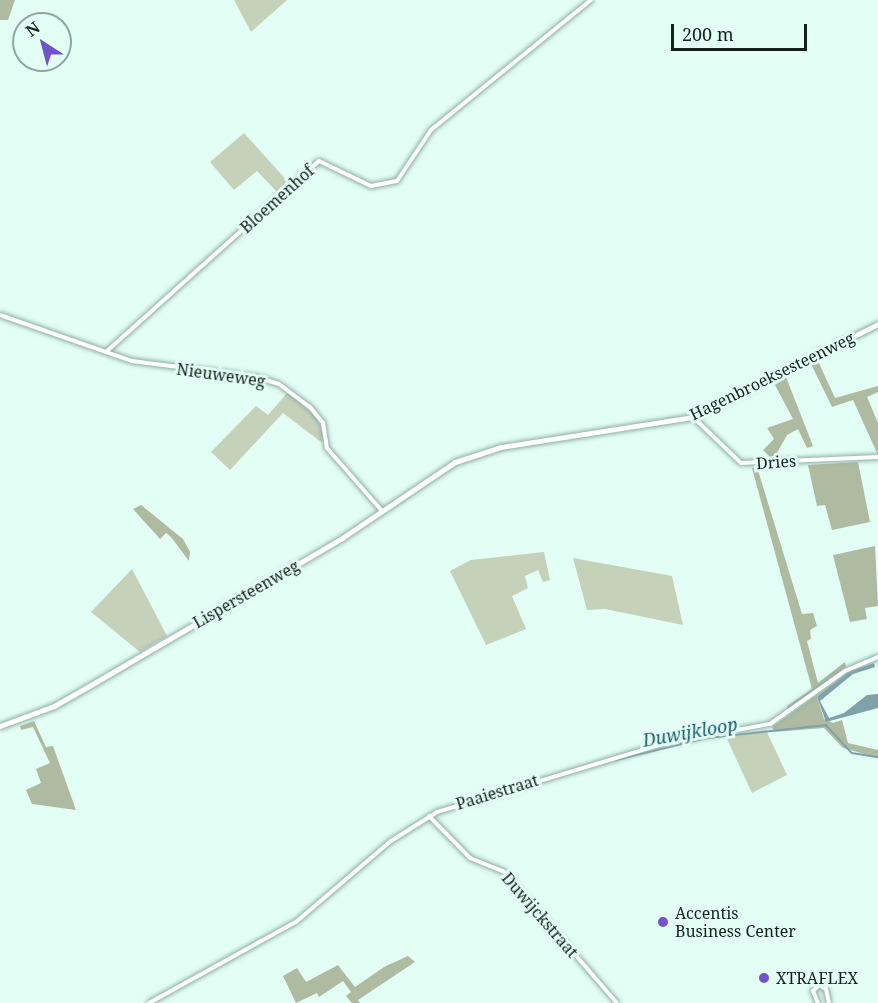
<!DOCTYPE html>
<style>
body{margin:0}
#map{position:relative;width:878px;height:1003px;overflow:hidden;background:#e3fef5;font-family:"Noto Serif",serif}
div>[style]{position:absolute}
.green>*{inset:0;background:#c6d1b9}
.forest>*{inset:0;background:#aebba0}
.water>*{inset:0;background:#7fa1ac}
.stream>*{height:1.5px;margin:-0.75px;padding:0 0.75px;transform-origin:0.75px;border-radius:0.75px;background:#7fa1ac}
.roads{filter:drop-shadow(0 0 2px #8daea4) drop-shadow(0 0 2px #8daea4)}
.street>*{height:4px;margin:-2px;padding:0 2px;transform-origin:2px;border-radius:2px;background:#fff}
.secondary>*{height:5px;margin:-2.5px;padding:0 2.5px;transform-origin:2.5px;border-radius:2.5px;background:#fff}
.dots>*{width:16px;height:16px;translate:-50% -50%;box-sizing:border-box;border:3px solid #e3fef5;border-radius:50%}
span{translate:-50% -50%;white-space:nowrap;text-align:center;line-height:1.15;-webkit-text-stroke:6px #e3fef5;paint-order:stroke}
.street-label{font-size:16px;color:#14211d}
.poi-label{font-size:16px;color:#14211d}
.left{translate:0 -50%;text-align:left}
.water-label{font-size:18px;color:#195b6d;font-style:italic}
.north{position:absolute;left:12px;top:12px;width:60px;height:60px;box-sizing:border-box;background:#e3fef5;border:2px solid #90a69f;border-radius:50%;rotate:324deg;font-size:16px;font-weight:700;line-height:24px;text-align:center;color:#14211d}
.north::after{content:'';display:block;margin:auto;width:21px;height:27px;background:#7154cd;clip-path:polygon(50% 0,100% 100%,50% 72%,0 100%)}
.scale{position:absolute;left:671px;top:24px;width:136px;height:27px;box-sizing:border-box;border:3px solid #14211d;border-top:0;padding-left:8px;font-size:18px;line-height:21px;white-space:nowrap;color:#14211d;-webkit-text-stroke:4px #e3fef5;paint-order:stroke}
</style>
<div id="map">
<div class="green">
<i style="clip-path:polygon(234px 0,287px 0,251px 32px)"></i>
<i style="clip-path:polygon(244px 133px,290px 184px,279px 194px,257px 171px,234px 190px,210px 162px)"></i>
<i style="clip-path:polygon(288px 392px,318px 419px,325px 439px,321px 442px,283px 413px,230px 470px,211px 452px,256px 406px,268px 415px)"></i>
<i style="clip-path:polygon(544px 552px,550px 580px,543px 582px,538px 570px,525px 576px,528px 588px,512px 596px,526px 629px,486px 645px,450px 571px,471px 560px)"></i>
<i style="clip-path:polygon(573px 558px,672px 576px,683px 625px,605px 609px,587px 610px)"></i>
<i style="clip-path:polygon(132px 569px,167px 636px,140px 652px,91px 612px)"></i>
<i style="clip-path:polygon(766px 730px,787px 775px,752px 793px,726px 737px)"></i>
</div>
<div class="forest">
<i style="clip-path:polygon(0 0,15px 0,8px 20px,0 20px)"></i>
<i style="clip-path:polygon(818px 361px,835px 398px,878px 386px,878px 392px,867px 397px,878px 423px,878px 455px,853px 400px,832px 407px,811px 364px)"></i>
<i style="clip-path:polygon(786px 377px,813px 446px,807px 448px,798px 429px,787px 435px,773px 460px,763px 450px,774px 439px,767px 428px,793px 419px,775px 385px)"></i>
<i style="clip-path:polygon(858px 462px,870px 522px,832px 530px,825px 505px,817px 506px,808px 465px)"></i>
<i style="clip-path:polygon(757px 467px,802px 614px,813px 613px,817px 626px,810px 630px,811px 639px,807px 641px,818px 683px,845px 662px,846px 667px,788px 709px,787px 706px,812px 689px,752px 468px)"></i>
<i style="clip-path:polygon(141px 505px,183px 539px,190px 552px,189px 561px,171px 537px,166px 533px,160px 539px,133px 509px)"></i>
<i style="clip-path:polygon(875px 546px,878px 606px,865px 608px,867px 619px,850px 622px,833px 555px)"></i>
<i style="clip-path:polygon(855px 668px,817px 697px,824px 719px,833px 723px,842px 720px,848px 743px,878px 750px,878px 758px,843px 748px,824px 728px,774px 732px,772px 727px)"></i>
<i style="clip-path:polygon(34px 721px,46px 747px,53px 746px,76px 810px,32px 804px,26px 790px,41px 783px,36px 769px,50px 763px,33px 727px,21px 730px,20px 726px)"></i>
<i style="clip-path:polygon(408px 956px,415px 962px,358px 1000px,360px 1003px,352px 1003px,346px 996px,351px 992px,343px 981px,319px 997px,317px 993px,296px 1003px,283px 976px,297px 968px,306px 982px,338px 965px,355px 987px,384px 967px)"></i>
</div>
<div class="water">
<i style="clip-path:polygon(874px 663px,875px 667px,853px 674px,820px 701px,829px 718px,844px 713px,867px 695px,878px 694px,878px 708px,826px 722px,817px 697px,848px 672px)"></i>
</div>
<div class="stream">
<i style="left:616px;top:760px;width:94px;rotate:-13.6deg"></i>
<i style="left:707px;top:738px;width:120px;rotate:-6.2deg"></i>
<i style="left:826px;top:725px;width:38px;rotate:47deg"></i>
<i style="left:852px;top:753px;width:26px;rotate:9deg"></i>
</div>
<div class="roads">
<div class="street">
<i style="left:0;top:315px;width:140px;rotate:19.2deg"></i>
<i style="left:132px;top:361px;width:125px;rotate:7.4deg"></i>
<i style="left:256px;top:377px;width:24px;rotate:17deg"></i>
<i style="left:279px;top:384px;width:39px;rotate:37deg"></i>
<i style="left:310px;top:407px;width:21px;rotate:51deg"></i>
<i style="left:323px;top:423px;width:25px;rotate:81deg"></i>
<i style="left:327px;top:448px;width:84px;rotate:48.9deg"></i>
<i style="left:106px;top:352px;width:286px;rotate:-41.9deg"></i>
<i style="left:319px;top:161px;width:58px;rotate:25.7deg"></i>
<i style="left:371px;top:186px;width:26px;rotate:-11deg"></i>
<i style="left:397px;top:181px;width:61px;rotate:-56.3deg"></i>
<i style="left:431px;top:130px;width:206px;rotate:-39.1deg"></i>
<i style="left:693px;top:417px;width:66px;rotate:43.8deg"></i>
<i style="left:741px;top:463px;width:137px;rotate:-2.5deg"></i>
<i style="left:429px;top:816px;width:59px;rotate:45.7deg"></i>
<i style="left:470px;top:858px;width:35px;rotate:22deg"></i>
<i style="left:503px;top:871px;width:174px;rotate:49.2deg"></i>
<i style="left:149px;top:1003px;width:168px;rotate:-28.9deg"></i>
<i style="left:296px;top:922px;width:125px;rotate:-40.5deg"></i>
<i style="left:391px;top:841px;width:54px;rotate:-32.2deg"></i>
<i style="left:437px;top:812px;width:239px;rotate:-16.8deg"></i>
<i style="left:666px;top:743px;width:106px;rotate:-10.4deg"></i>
<i style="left:770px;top:724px;width:92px;rotate:-35.2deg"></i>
<i style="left:845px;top:671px;width:36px;rotate:-23deg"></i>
<i style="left:818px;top:1003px;width:13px;rotate:-113deg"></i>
<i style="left:813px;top:991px;width:8px;rotate:-45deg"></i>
<i style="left:819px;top:985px;width:8px;rotate:30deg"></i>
<i style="left:826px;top:989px;width:14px;rotate:78deg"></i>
</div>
<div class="secondary">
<i style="left:0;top:726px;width:58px;rotate:-20.3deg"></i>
<i style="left:54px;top:706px;width:48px;rotate:-29.7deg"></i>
<i style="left:96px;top:682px;width:285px;rotate:-30.3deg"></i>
<i style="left:342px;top:538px;width:136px;rotate:-33.9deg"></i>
<i style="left:455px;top:462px;width:48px;rotate:-18.1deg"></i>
<i style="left:501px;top:447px;width:194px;rotate:-8.9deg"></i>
<i style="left:693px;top:417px;width:207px;rotate:-26.7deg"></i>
</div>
</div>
<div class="dots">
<i style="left:663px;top:922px;background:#7154cd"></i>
<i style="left:764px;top:978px;background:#7154cd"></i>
</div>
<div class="street-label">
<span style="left:277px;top:199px;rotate:-42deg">Bloemenhof</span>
<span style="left:221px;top:375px;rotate:8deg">Nieuweweg</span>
<span style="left:772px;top:376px;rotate:-26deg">Hagenbroeksesteenweg</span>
<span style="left:776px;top:462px;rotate:-4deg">Dries</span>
<span style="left:246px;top:594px;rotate:-30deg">Lispersteenweg</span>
<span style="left:497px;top:792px;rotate:-17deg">Paaiestraat</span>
<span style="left:540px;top:915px;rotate:49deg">Duwijckstraat</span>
</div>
<div class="poi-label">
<span class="left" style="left:675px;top:922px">Accentis<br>Business Center</span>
<span class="left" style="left:776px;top:978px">XTRAFLEX</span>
</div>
<div class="water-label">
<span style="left:690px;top:732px;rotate:-10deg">Duwijkloop</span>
</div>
<div class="north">N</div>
<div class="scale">200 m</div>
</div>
